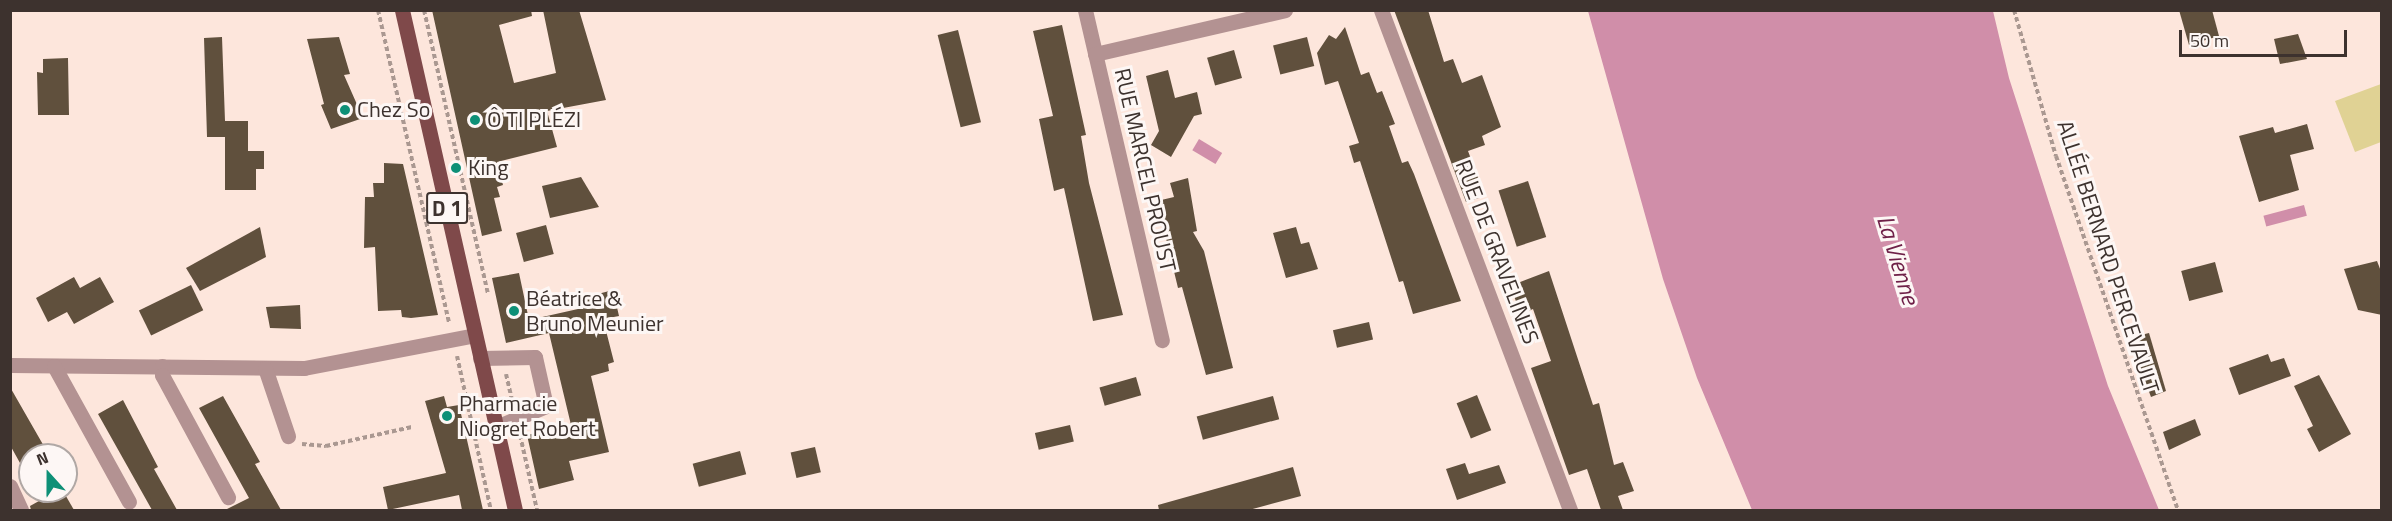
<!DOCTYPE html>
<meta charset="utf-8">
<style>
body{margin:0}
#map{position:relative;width:2392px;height:521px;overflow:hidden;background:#fde6dc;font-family:"Titillium Web",sans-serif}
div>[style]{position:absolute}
.green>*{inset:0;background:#e0d294}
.water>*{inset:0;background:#d08ea9;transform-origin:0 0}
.building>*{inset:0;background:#60503d;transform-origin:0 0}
.path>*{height:4px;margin-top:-2px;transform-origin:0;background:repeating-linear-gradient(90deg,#aa9891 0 4.5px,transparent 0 7.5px)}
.minor>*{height:15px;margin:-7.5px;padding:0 7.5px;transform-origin:7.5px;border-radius:7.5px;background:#b39292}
.major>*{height:15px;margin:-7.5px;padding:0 7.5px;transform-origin:7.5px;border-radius:7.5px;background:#7f494a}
.dots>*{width:16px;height:16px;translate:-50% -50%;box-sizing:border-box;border:3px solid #fdf7f5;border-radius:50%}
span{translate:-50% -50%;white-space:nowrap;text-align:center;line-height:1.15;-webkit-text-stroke:6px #fdf7f5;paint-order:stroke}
.shield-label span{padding:2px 4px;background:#fdf7f5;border:2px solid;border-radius:4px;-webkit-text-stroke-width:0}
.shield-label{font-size:21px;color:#3d322e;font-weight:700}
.poi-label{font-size:22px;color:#3d322e}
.left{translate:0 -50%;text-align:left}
.street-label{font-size:22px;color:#3d322e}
.water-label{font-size:24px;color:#6f2048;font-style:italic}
.frame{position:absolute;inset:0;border:12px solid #3d322e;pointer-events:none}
.north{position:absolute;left:18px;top:443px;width:60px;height:60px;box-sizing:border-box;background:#fdf7f5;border:2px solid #b0a8a5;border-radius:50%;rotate:339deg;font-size:16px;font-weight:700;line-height:24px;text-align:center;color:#3d322e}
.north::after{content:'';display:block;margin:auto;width:21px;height:27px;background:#0e9077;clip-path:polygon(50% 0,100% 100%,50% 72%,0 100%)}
.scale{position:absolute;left:2179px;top:30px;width:168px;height:27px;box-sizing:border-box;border:3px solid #3d322e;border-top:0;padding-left:8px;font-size:18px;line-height:21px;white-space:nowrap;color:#3d322e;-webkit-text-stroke:4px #fdf7f5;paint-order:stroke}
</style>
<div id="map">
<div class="green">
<i style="clip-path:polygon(2381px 84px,2381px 142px,2355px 152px,2335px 101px)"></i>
</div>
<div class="water">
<i style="clip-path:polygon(1588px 11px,1993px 11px,2009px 78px,2108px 386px,2159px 510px,1752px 510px,1697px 378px,1663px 279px)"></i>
<i style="left:1199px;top:139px;width:27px;height:13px;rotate:31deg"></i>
<i style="left:2304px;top:205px;width:11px;height:42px;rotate:75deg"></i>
</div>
<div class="building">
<i style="clip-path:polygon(432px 10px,531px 10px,532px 16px,499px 25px,514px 83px,556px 73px,543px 10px,579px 10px,606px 100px,547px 111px,557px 147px,497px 162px,503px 185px,497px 187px,500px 197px,494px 198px,502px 231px,482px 236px)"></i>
<i style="clip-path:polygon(1394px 10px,1428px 10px,1444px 62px,1453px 59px,1462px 83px,1482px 75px,1501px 127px,1482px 136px,1485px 145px,1468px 151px,1485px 196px,1466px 202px)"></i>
<i style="clip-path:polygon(2179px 10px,2212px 10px,2219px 36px,2189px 45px)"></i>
<i style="clip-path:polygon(1062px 25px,1086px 135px,1081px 136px,1089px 183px,1123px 315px,1093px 321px,1064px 188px,1054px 191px,1039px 119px,1053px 116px,1033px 31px)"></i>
<i style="clip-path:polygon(1345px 27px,1361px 75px,1369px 72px,1377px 93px,1382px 91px,1395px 124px,1389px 126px,1402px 163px,1408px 161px,1414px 174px,1461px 301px,1413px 314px,1403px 281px,1399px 282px,1360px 161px,1354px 163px,1349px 146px,1359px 143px,1338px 81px,1325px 85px,1317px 53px,1329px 35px,1336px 39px)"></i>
<i style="left:958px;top:30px;width:95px;height:21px;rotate:76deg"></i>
<i style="clip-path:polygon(2298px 34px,2307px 59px,2280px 64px,2274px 39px)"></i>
<i style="clip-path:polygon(222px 37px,225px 121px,248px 121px,248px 151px,264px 151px,264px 169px,256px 169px,256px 190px,225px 190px,225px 137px,207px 137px,204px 38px)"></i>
<i style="clip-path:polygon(339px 37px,350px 74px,344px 75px,363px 118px,331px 129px,321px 105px,324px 104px,307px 39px)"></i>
<i style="left:1307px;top:37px;width:30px;height:35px;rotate:76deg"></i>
<i style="left:1234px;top:50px;width:29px;height:28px;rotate:74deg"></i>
<i style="clip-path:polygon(68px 58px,69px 115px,38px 115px,37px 72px,43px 73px,43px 59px)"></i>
<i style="clip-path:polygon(1168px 70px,1175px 98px,1197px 92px,1202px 114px,1194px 116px,1171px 157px,1151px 145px,1159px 131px,1146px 76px)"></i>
<i style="clip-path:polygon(2307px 124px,2314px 149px,2290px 155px,2299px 190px,2259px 202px,2239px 136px,2273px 127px,2275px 133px)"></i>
<i style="clip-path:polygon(384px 163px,403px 164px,438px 315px,411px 318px,402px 317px,401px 310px,378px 311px,375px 247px,364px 248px,365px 197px,374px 197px,373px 183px,384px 183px)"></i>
<i style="clip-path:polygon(581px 177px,599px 207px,550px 218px,542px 186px)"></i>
<i style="clip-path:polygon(1188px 178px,1197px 231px,1193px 232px,1204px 251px,1233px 368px,1206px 375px,1182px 287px,1178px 288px,1157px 201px,1174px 197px,1170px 183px)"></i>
<i style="left:1528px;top:181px;width:59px;height:31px;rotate:72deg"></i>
<i style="left:546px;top:225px;width:30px;height:31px;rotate:75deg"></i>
<i style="clip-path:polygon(260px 227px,266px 257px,200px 291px,186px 268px)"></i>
<i style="clip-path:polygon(1296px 227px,1301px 244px,1309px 242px,1318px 269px,1286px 278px,1273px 233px)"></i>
<i style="clip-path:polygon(2377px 261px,2382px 274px,2382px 315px,2358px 310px,2344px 269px)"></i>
<i style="left:2215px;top:262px;width:31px;height:35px;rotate:75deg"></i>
<i style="clip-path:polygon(1549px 271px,1593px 405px,1599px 403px,1614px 465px,1623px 462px,1634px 491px,1618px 496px,1623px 510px,1601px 510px,1587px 469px,1569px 475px,1531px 368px,1551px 361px,1533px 309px,1521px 314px,1510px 286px)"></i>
<i style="clip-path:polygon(519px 273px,529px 320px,578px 309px,575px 300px,613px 290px,619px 316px,603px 319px,614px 362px,608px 364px,609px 371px,591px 376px,609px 452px,569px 461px,574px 480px,539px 489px,527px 435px,571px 425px,549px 333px,506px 343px,492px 278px)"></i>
<i style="clip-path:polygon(74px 277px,80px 288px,100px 277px,114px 302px,74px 324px,67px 312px,48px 322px,36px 298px)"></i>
<i style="left:191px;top:285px;width:28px;height:58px;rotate:64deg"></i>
<i style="clip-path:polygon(300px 305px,301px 329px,270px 328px,266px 307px)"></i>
<i style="left:1369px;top:322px;width:18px;height:37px;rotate:77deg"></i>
<i style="clip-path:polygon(2149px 333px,2166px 391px,2151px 397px,2129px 338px)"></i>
<i style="clip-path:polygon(2268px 354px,2271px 362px,2284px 358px,2291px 376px,2239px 395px,2229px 368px)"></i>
<i style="clip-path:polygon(2319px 375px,2351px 434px,2319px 452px,2307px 429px,2313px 426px,2294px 386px)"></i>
<i style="left:1136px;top:377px;width:19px;height:38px;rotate:74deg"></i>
<i style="clip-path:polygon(10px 387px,49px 455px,30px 455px,30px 481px,10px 445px)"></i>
<i style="left:1477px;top:395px;width:38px;height:22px;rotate:68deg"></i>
<i style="clip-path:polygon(223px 396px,260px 462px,255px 464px,281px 510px,225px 510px,249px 498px,199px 408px)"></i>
<i style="clip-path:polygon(444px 396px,447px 407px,459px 405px,483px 510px,462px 510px,459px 495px,388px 510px,383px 487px,446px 473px,425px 401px)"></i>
<i style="left:1273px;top:396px;width:24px;height:79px;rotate:75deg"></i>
<i style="clip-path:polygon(123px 400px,158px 467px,154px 469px,177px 510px,152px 510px,98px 414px)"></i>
<i style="clip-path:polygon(2195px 419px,2201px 435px,2169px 450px,2163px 432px)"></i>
<i style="left:1070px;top:425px;width:17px;height:36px;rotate:77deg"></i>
<i style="left:815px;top:447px;width:26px;height:25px;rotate:77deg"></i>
<i style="left:740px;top:451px;width:24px;height:49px;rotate:75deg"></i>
<i style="clip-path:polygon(1465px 463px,1469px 474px,1499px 465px,1506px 483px,1457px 500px,1446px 469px)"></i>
<i style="clip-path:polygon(1293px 467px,1301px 496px,1249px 510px,1159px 510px,1158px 505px)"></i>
<i style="clip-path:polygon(57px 491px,63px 491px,74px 510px,31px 510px,30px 506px)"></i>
</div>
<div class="path">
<i style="left:378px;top:10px;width:321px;rotate:77.2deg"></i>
<i style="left:424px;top:10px;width:290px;rotate:77.3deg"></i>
<i style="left:2014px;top:10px;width:152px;rotate:74deg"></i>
<i style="left:2056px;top:156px;width:374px;rotate:71deg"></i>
<i style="left:457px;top:356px;width:158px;rotate:77.6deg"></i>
<i style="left:506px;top:374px;width:28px;rotate:77deg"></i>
<i style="left:520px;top:435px;width:77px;rotate:77.2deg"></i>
<i style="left:302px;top:444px;width:24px;rotate:5deg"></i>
<i style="left:326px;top:446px;width:88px;rotate:-12.5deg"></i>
</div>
<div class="minor">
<i style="left:1085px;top:10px;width:339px;rotate:76.9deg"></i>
<i style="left:1381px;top:10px;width:535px;rotate:69.29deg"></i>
<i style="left:1095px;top:54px;width:195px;rotate:-13deg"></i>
<i style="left:480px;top:358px;width:55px;rotate:-1deg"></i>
<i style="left:535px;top:357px;width:50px;rotate:77.3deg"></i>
<i style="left:546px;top:406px;width:54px;rotate:157.2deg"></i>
<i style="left:10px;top:365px;width:294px;rotate:0.6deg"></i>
<i style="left:304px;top:368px;width:174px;rotate:-10.9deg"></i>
<i style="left:54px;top:366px;width:155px;rotate:61.1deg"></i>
<i style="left:162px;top:366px;width:9px;rotate:90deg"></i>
<i style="left:162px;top:375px;width:139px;rotate:61.6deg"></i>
<i style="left:265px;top:368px;width:72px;rotate:71.3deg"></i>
<i style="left:10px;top:486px;width:26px;rotate:65deg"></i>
</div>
<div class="major">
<i style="left:402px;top:10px;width:513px;rotate:77.27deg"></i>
</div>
<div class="dots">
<i style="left:345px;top:110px;background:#0e9077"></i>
<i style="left:475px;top:120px;background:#0e9077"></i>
<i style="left:456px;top:168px;background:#0e9077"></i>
<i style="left:514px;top:311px;background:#0e9077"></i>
<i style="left:447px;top:416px;background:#0e9077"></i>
</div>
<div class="shield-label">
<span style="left:447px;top:208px">D 1</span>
</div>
<div class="poi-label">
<span class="left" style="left:357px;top:110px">Chez So</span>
<span class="left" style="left:487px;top:120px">Ô TI PLÉZI</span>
<span class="left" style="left:468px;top:168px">King</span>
<span class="left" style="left:526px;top:311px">Béatrice &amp;<br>Bruno Meunier</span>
<span class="left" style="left:459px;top:416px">Pharmacie<br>Niogret Robert</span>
</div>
<div class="street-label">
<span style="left:1145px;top:170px;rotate:77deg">RUE MARCEL PROUST</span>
<span style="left:1497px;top:252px;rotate:69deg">RUE DE GRAVELINES</span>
<span style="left:2108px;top:257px;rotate:72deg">ALLÉE BERNARD PERCEVAULT</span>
</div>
<div class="water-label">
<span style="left:1898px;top:260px;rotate:73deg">La Vienne</span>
</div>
<div class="frame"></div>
<div class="north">N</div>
<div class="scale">50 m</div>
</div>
